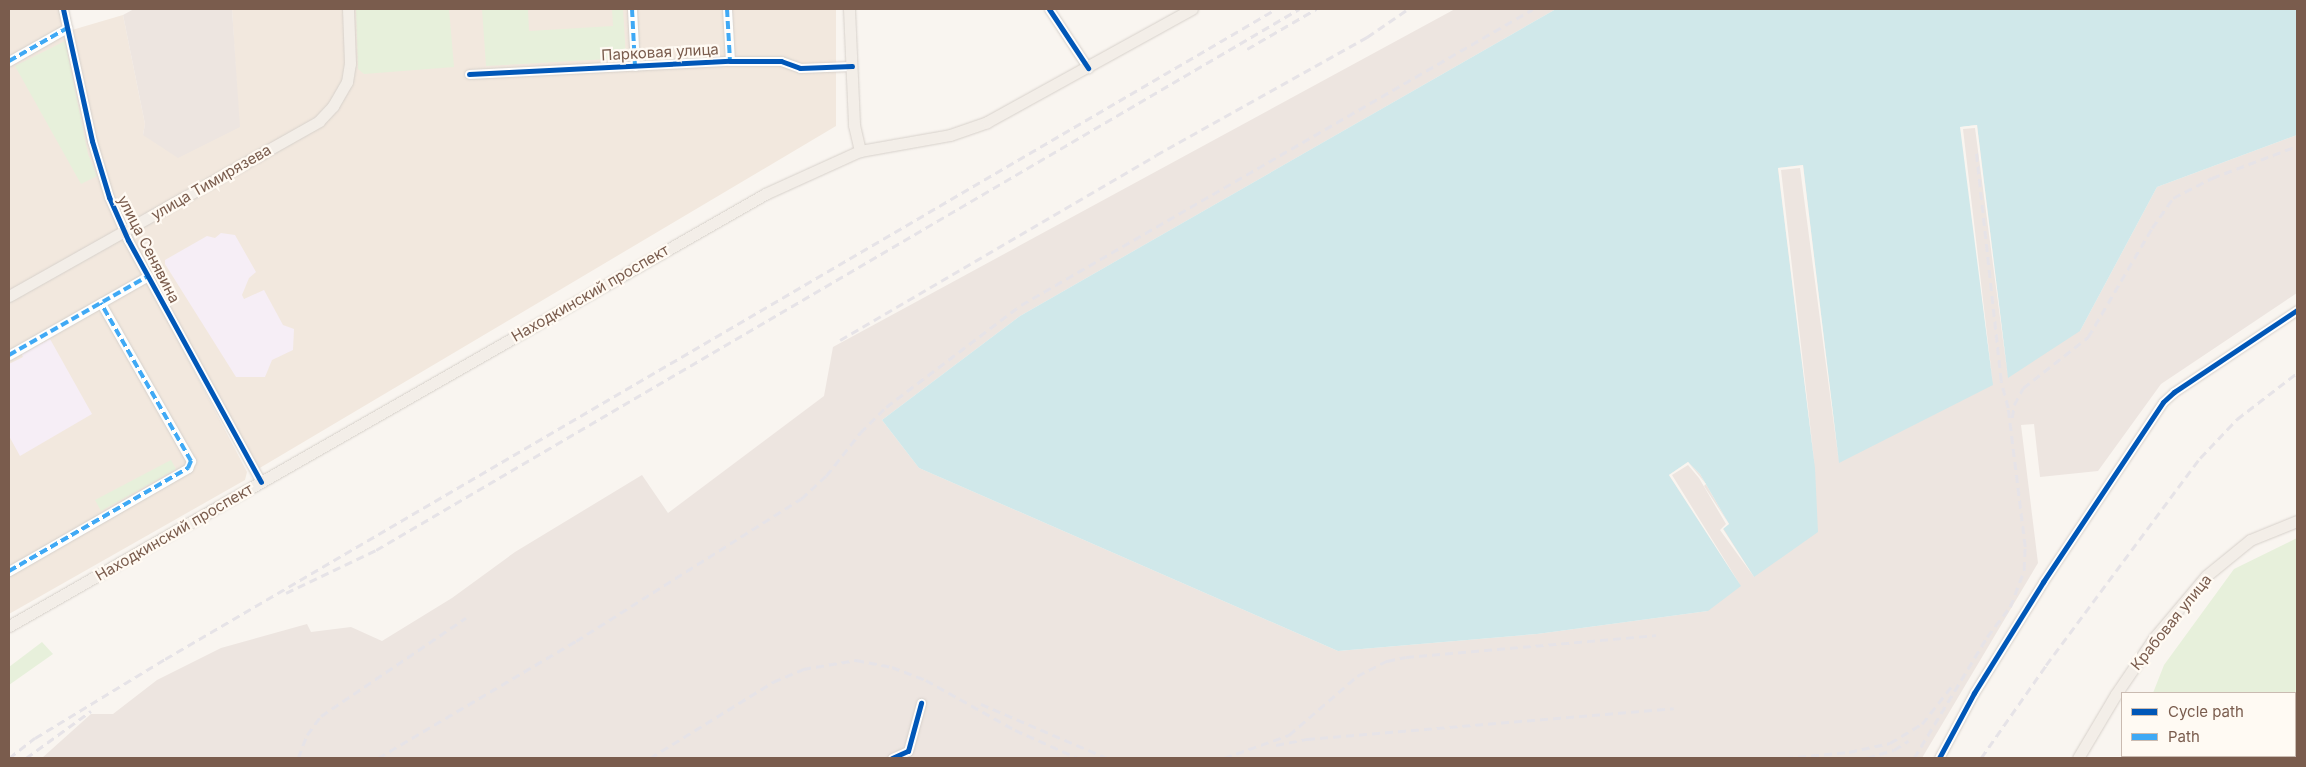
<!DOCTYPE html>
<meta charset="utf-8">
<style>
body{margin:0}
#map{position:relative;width:2306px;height:767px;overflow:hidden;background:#f9f5f0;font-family:Inter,sans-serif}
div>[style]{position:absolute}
.residential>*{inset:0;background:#f2e8de}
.industrial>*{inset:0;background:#ede5e0}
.education>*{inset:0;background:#f6eef6}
.green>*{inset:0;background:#e7f0db}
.water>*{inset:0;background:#d0e8ea}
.pier>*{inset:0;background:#f9f5f0}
.roads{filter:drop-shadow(0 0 1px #d7d1cb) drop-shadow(0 0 1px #d7d1cb)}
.minor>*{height:9px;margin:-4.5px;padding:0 4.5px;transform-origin:4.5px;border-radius:4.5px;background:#fefefd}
.major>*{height:11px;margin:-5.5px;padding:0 5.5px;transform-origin:5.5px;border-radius:5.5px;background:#f3eee8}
.rail>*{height:2.5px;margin-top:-1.25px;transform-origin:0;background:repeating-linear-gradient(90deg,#e6e3e7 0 8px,transparent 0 13px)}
.quiet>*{height:4px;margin-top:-2px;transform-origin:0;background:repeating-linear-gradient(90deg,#3fa9f5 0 8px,transparent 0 12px)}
.cycleway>*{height:5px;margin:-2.5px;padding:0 2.5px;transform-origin:2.5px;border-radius:2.5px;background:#0057b8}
span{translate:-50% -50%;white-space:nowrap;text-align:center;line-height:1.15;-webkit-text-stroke:4.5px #fffaf3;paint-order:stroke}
.street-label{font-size:15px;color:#7a5c4d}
.frame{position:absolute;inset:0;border:10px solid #7a5c4d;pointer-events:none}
.legend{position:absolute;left:2121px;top:692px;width:175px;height:65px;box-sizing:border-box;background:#fffaf3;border:1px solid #cabbb1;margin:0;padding:6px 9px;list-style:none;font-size:15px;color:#7a5c4d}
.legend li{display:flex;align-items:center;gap:10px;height:25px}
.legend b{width:25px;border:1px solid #cabbb1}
</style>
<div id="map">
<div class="residential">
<i style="clip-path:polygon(9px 9px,60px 9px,116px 222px,247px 472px,245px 480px,9px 614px)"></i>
<i style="clip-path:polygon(232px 9px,836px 9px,836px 126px,258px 469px,121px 218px,104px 179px,72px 30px,123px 15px,145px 124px,143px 135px,239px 127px)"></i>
</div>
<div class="industrial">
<i style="clip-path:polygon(134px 9px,232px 9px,240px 127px,178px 158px,143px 135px,145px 124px,123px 15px)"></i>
<i style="clip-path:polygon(1455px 9px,1556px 9px,1020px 316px,882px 420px,919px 468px,1338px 651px,1537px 634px,1708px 611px,1669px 475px,1688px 462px,1700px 474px,1729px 524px,1754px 577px,1778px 168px,1977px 125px,2080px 331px,2157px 187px,2297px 135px,2297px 293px,2161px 384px,2098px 471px,2040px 477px,2034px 424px,2021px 425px,2038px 563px,1922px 758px,42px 758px,91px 714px,113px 714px,157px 680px,221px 648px,307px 624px,311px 632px,351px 627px,382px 641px,452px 598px,515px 552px,642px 475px,668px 513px,824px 396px,833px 347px)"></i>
</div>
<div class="education">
<i style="clip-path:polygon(221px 233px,235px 235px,256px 272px,249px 278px,242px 295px,244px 299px,264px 290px,283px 325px,294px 329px,293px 350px,272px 360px,265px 377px,236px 377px,165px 264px,165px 260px,207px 236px,215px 238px)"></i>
<i style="clip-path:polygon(50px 339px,92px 414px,20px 456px,9px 436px,9px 364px,23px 357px,21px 353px)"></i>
</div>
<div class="green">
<i style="clip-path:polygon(356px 9px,449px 9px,454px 67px,364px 74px,358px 69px)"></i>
<i style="clip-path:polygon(482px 9px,528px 9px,529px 31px,613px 26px,612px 9px,623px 9px,626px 58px,486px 66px)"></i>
<i style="clip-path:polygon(65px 41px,88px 154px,97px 176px,81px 184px,15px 66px)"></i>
<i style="clip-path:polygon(171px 460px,176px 469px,101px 511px,95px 500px)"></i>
<i style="clip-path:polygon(2297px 538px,2297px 758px,2277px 758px,2274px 756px,2295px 756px,2295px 693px,2153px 693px,2164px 665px,2234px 569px)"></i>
<i style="clip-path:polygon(42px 642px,53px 654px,9px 685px,9px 667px)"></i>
</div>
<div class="water">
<i style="clip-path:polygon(1556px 9px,2297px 9px,2297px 135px,2157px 187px,2080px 331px,2008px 378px,1977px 125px,1961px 127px,1993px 385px,1839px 463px,1803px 165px,1778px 168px,1815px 468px,1818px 532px,1754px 577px,1723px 528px,1729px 524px,1700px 474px,1688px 462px,1669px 475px,1741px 586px,1708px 611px,1537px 634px,1338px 651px,919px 468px,882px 420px,1020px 316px)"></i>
</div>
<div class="pier">
<i style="clip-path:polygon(1977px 125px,2008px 378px,1975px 128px,1963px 129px,1993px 385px,1960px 127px)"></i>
<i style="clip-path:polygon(1803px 165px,1839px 463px,1800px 168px,1781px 170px,1815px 468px,1778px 168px)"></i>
<i style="clip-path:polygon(1688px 462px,1706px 484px,1704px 486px,1729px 524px,1723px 529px,1754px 577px,1720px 530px,1726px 524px,1699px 478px,1688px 465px,1672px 475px,1741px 586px,1669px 475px)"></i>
</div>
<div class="roads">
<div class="minor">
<i style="left:63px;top:9px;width:135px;rotate:77.6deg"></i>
<i style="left:92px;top:141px;width:59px;rotate:73.1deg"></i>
<i style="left:109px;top:197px;width:47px;rotate:66.2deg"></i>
<i style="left:128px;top:240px;width:276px;rotate:61.2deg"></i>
<i style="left:632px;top:9px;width:57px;rotate:87deg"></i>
<i style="left:727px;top:9px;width:52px;rotate:86.7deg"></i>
<i style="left:1049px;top:9px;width:71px;rotate:56.5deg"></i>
<i style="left:9px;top:61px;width:67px;rotate:-29.6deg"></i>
<i style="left:469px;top:74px;width:261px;rotate:-2.9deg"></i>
<i style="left:730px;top:61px;width:51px"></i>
<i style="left:781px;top:61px;width:20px;rotate:20deg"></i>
<i style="left:800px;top:68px;width:52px;rotate:-2.2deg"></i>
<i style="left:9px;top:355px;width:160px;rotate:-29.6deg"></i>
<i style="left:9px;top:571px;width:207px;rotate:-29.9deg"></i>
<i style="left:188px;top:468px;width:8px;rotate:-67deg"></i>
<i style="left:191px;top:461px;width:182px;rotate:-119.7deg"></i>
<i style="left:892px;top:758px;width:17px;rotate:-24deg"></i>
<i style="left:908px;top:751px;width:50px;rotate:-74.8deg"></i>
<i style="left:1939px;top:758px;width:74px;rotate:-61.7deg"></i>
<i style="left:1974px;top:693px;width:131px;rotate:-58.1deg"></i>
<i style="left:2043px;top:582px;width:216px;rotate:-56.3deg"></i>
<i style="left:2163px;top:402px;width:15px;rotate:-42deg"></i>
<i style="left:2174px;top:392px;width:148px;rotate:-33.7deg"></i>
</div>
<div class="major">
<i style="left:849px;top:9px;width:116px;rotate:87.5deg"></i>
<i style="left:854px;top:125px;width:27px;rotate:77deg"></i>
<i style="left:9px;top:296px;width:356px;rotate:-29.4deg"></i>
<i style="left:319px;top:121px;width:21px;rotate:-47deg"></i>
<i style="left:333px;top:106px;width:28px;rotate:-60deg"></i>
<i style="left:347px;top:82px;width:19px;rotate:-81deg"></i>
<i style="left:350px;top:63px;width:54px;rotate:-92.1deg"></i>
<i style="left:9px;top:626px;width:871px;rotate:-29.74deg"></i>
<i style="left:765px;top:194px;width:104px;rotate:-24.4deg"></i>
<i style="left:860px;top:151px;width:91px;rotate:-10.1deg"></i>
<i style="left:950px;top:135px;width:39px;rotate:-19deg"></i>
<i style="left:987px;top:122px;width:234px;rotate:-28.9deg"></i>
<i style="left:2078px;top:758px;width:74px;rotate:-59.3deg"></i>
<i style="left:2116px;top:694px;width:68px;rotate:-55.8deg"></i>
<i style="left:2154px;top:638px;width:81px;rotate:-50deg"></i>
<i style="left:2206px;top:576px;width:57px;rotate:-39.3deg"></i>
<i style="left:2250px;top:540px;width:51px;rotate:-22deg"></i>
</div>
</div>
<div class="rail">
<i style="left:1247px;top:49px;width:80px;rotate:-30.1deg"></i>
<i style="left:840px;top:340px;width:366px;rotate:-30.3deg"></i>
<i style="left:1156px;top:155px;width:242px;rotate:-29.2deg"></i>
<i style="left:1367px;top:37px;width:50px;rotate:-34.3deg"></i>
<i style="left:2012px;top:418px;width:13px;rotate:-81deg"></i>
<i style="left:2014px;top:405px;width:19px;rotate:-62deg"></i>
<i style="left:2023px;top:388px;width:83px;rotate:-38.1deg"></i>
<i style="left:2088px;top:337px;width:126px;rotate:-59.6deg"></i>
<i style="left:2152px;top:228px;width:37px;rotate:-55deg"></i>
<i style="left:2173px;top:198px;width:44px;rotate:-27.1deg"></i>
<i style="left:2212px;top:178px;width:91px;rotate:-20.6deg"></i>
<i style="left:286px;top:593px;width:100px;rotate:-25.5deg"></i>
<i style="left:376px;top:550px;width:1070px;rotate:-30.38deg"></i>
<i style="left:981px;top:704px;width:137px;rotate:23.2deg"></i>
<i style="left:1276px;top:745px;width:32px;rotate:-11deg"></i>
<i style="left:1307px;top:739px;width:368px;rotate:-4.8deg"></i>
<i style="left:9px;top:758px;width:33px;rotate:-38deg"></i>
<i style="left:35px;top:738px;width:152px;rotate:-31.3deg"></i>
<i style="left:165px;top:659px;width:1287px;rotate:-30.33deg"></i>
<i style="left:26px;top:758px;width:80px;rotate:-35.9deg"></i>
<i style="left:298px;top:758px;width:25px;rotate:-69deg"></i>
<i style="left:307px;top:735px;width:24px;rotate:-54deg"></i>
<i style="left:321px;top:716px;width:175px;rotate:-34.1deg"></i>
<i style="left:378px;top:758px;width:230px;rotate:-30.6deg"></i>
<i style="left:576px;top:641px;width:266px;rotate:-32.3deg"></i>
<i style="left:801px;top:499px;width:34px;rotate:-43deg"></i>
<i style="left:826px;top:476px;width:55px;rotate:-51.7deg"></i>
<i style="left:860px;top:433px;width:37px;rotate:-45deg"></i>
<i style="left:886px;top:407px;width:169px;rotate:-37.1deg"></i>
<i style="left:1021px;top:305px;width:591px;rotate:-30.03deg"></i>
<i style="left:650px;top:758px;width:145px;rotate:-31.7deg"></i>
<i style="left:773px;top:682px;width:33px;rotate:-23deg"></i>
<i style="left:803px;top:669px;width:54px;rotate:-9.6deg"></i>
<i style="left:856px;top:660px;width:37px;rotate:11deg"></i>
<i style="left:892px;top:667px;width:36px;rotate:21deg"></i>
<i style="left:926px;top:680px;width:102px;rotate:29.3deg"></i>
<i style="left:1015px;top:730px;width:69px;rotate:24deg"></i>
<i style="left:1224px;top:758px;width:69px;rotate:-19.5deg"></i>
<i style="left:1289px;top:735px;width:90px;rotate:-40.9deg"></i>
<i style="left:1357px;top:676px;width:34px;rotate:-27deg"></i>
<i style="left:1387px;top:661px;width:19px;rotate:-12deg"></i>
<i style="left:1406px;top:657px;width:251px;rotate:-5deg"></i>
<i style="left:1785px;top:758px;width:64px;rotate:-5.4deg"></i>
<i style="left:1849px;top:752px;width:42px;rotate:-12.4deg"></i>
<i style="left:1890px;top:743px;width:37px;rotate:-31deg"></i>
<i style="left:1922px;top:724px;width:52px;rotate:-52deg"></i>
<i style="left:1867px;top:758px;width:28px;rotate:-17deg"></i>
<i style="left:1894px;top:750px;width:17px;rotate:-33deg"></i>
<i style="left:1914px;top:758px;width:141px;rotate:-58.9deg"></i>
<i style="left:1987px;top:637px;width:38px;rotate:-53deg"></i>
<i style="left:2010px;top:607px;width:40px;rotate:-69deg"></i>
<i style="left:2024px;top:570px;width:23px;rotate:-88deg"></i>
<i style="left:2025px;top:547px;width:140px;rotate:-97deg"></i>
<i style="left:2008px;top:408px;width:28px;rotate:-105deg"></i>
<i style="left:2001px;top:381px;width:230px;rotate:-96.2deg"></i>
<i style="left:1981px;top:758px;width:113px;rotate:-55deg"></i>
<i style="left:2046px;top:665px;width:258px;rotate:-53.4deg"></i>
<i style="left:2200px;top:458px;width:54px;rotate:-46.5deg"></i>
<i style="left:2237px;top:419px;width:76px;rotate:-37.5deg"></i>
</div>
<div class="quiet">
<i style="left:632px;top:9px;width:57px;rotate:87deg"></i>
<i style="left:727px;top:9px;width:52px;rotate:86.7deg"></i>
<i style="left:9px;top:61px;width:67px;rotate:-29.6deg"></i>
<i style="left:9px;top:355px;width:160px;rotate:-29.6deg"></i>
<i style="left:9px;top:571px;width:207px;rotate:-29.9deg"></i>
<i style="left:188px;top:468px;width:8px;rotate:-67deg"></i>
<i style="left:191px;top:461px;width:182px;rotate:-119.7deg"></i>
</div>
<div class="cycleway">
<i style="left:63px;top:9px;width:135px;rotate:77.6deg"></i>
<i style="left:92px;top:141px;width:59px;rotate:73.1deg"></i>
<i style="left:109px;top:197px;width:47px;rotate:66.2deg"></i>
<i style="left:128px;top:240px;width:276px;rotate:61.2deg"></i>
<i style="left:1049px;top:9px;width:71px;rotate:56.5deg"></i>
<i style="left:469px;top:74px;width:261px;rotate:-2.9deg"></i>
<i style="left:730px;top:61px;width:51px"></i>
<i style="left:781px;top:61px;width:20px;rotate:20deg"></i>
<i style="left:800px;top:68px;width:52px;rotate:-2.2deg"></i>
<i style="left:892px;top:758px;width:17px;rotate:-24deg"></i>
<i style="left:908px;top:751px;width:50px;rotate:-74.8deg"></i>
<i style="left:1939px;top:758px;width:74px;rotate:-61.7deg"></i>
<i style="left:1974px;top:693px;width:131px;rotate:-58.1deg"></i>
<i style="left:2043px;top:582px;width:216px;rotate:-56.3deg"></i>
<i style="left:2163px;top:402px;width:15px;rotate:-42deg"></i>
<i style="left:2174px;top:392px;width:148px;rotate:-33.7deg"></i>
</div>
<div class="street-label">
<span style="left:660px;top:52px;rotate:-3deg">Парковая улица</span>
<span style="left:211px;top:182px;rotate:-30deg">улица Тимирязева</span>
<span style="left:149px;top:249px;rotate:63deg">улица Сенявина</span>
<span style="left:590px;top:293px;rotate:-30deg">Находкинский проспект</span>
<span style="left:174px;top:532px;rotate:-30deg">Находкинский проспект</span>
<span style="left:2171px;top:622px;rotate:-51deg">Крабовая улица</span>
</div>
<div class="frame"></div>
<ul class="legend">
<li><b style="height:6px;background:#0057b8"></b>Cycle path</li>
<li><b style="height:6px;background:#3fa9f5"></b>Path</li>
</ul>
</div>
